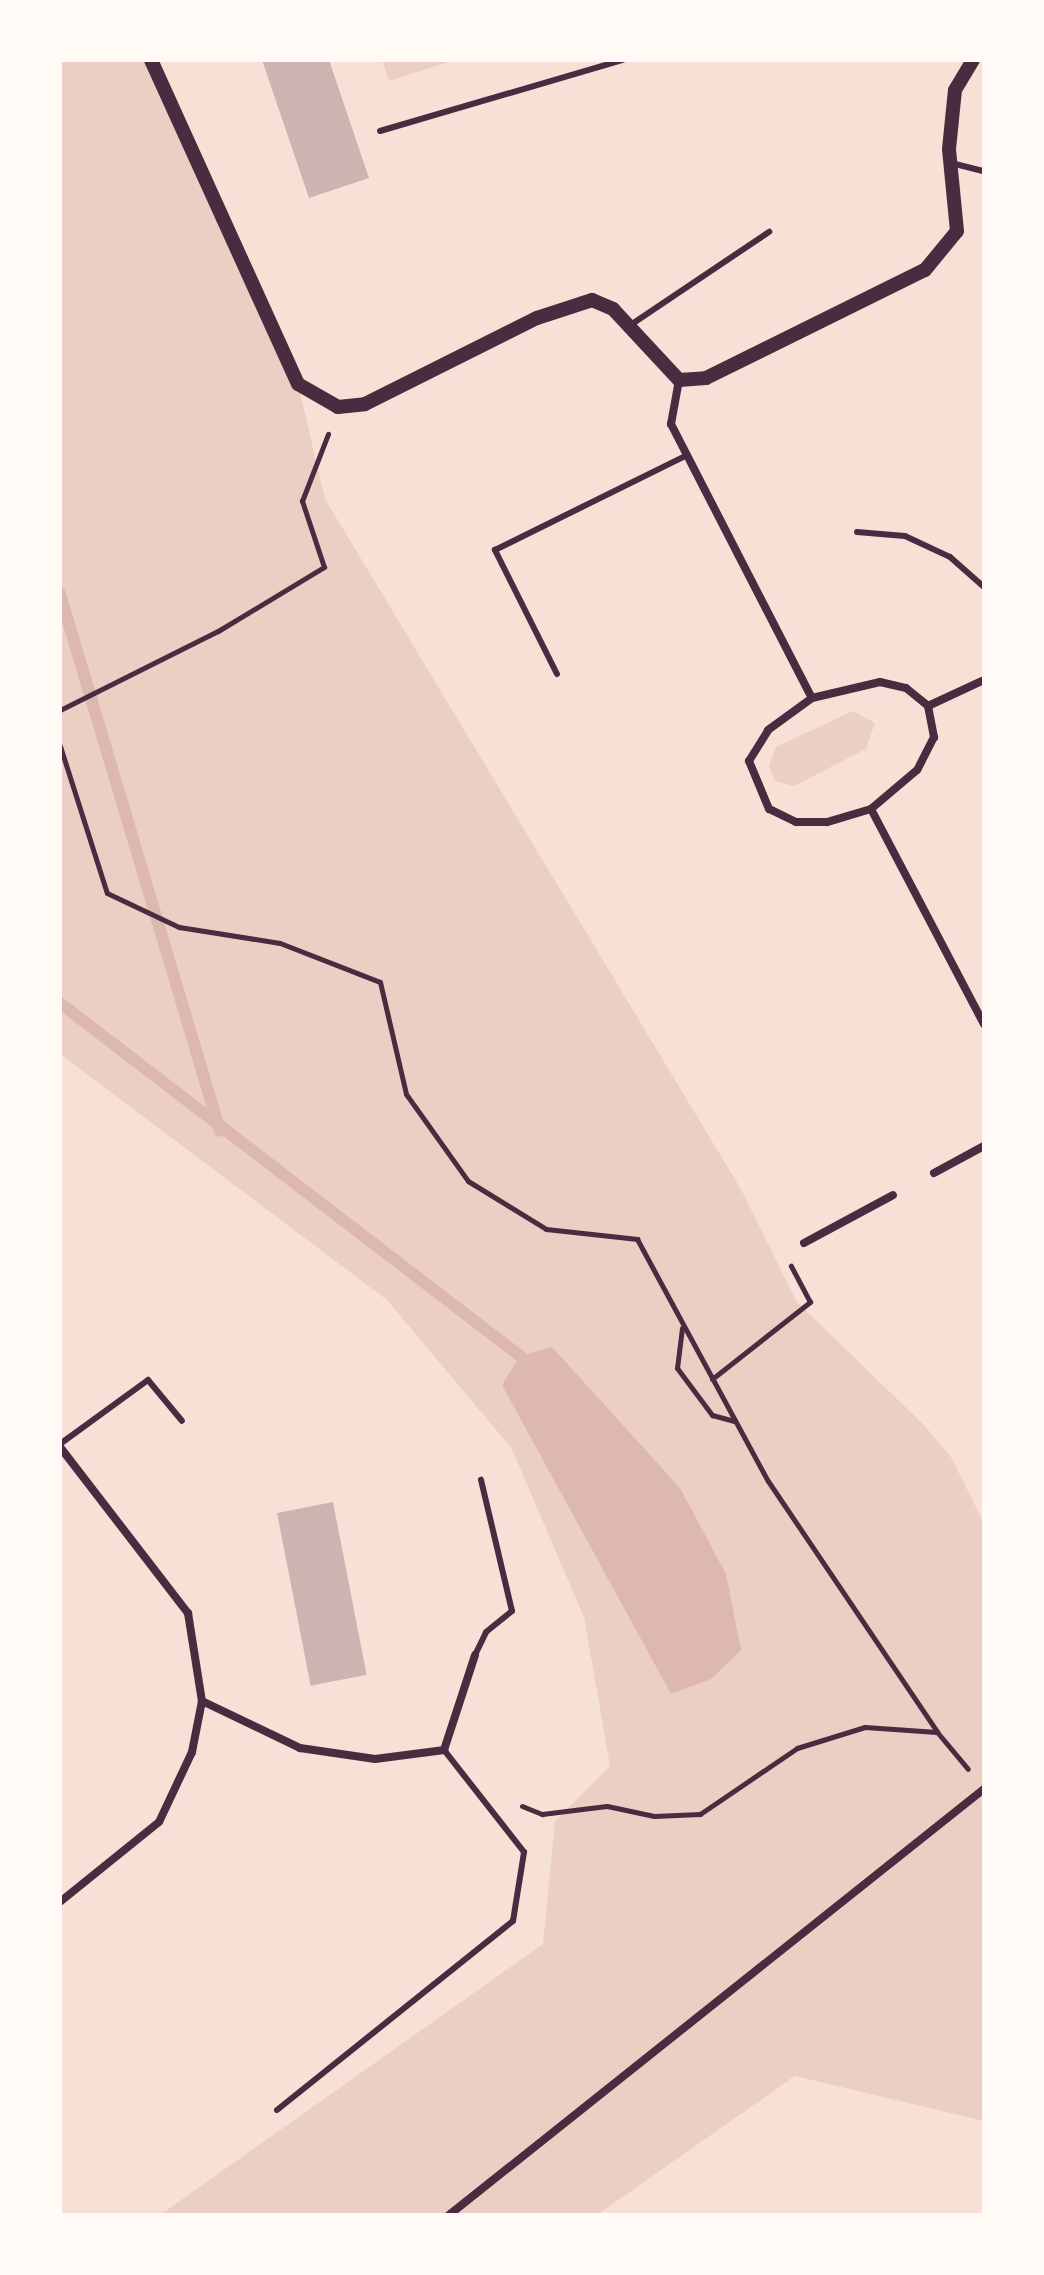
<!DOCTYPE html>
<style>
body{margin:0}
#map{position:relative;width:1044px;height:2275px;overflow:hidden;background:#f7e1d7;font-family:"Noto Serif",serif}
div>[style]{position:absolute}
.green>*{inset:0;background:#ebcfc5}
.water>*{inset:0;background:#dcb8b0}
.stream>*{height:12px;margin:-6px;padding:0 6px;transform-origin:6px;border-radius:6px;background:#dcb8b0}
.building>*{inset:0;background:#ccb4b1;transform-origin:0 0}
.path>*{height:5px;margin:-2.5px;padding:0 2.5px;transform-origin:2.5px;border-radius:2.5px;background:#4a2c40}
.service>*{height:6px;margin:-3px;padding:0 3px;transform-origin:3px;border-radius:3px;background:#4a2c40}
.minor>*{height:8px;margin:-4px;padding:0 4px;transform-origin:4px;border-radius:4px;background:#4a2c40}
.tertiary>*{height:14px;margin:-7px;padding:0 7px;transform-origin:7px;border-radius:7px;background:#4a2c40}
span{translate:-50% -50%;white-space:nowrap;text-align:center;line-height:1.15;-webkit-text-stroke:8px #fffaf5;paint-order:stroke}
.frame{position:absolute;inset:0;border:62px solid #fffaf5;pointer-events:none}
</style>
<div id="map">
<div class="green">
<i style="clip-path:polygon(60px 60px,149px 60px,298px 384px,325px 499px,742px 1191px,797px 1302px,924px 1425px,951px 1457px,982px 1519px,984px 2121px,795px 2076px,597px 2215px,160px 2215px,543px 1944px,555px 1821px,610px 1766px,584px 1617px,512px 1449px,387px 1300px,60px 1054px)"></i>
<i style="clip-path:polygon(382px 60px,455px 60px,389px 81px)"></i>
<i style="clip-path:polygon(853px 711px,875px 723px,866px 749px,794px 786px,775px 781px,769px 766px,776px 747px)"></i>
</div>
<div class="water">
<i style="clip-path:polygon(552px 1347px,680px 1488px,726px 1574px,741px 1650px,711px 1679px,671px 1694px,502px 1385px,520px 1356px)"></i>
</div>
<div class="stream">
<i style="left:60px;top:594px;width:560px;rotate:73.41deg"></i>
<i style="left:60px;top:1003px;width:580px;rotate:37.5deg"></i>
</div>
<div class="building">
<i style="clip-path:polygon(262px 60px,329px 60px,369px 178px,309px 198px)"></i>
<i style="left:333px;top:1502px;width:176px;height:57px;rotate:79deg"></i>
</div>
<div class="path">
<i style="left:60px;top:710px;width:177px;rotate:-26.6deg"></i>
<i style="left:218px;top:631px;width:124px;rotate:-31.1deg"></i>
<i style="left:324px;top:567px;width:70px;rotate:-108.4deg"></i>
<i style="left:302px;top:501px;width:72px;rotate:-68.8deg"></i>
<i style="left:60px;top:746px;width:154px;rotate:72.3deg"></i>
<i style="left:107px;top:893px;width:80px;rotate:25.3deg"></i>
<i style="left:179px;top:927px;width:102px;rotate:9deg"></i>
<i style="left:280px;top:943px;width:107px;rotate:21.3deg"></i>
<i style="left:380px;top:982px;width:115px;rotate:76.9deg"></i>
<i style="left:406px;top:1094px;width:107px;rotate:54.5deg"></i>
<i style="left:468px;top:1181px;width:92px;rotate:31.6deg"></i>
<i style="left:546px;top:1229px;width:92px;rotate:6.3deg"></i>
<i style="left:637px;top:1239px;width:275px;rotate:61.6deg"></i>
<i style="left:768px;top:1481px;width:303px;rotate:56deg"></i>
<i style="left:682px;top:1328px;width:40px;rotate:97.1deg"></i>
<i style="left:677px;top:1368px;width:59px;rotate:53.3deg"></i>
<i style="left:712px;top:1415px;width:24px;rotate:15deg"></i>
<i style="left:712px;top:1379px;width:125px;rotate:-38.2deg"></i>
<i style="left:810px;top:1302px;width:41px;rotate:-117.8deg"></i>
<i style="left:522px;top:1806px;width:22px;rotate:22deg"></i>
<i style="left:542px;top:1814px;width:65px;rotate:-7deg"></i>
<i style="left:607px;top:1806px;width:48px;rotate:12deg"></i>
<i style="left:654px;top:1816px;width:46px;rotate:-2.5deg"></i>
<i style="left:700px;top:1814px;width:117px;rotate:-34.2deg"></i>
<i style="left:797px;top:1748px;width:71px;rotate:-17.2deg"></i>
<i style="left:865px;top:1727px;width:72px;rotate:4deg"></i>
<i style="left:937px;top:1732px;width:48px;rotate:50deg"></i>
</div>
<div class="service">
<i style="left:380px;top:131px;width:253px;rotate:-16.3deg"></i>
<i style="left:951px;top:163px;width:34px;rotate:14deg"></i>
<i style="left:629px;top:326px;width:169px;rotate:-33.9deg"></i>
<i style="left:857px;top:532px;width:48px;rotate:4.8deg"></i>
<i style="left:905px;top:536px;width:50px;rotate:25deg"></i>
<i style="left:950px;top:557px;width:45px;rotate:41.4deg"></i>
<i style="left:557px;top:674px;width:139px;rotate:-116.6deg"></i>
<i style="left:495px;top:550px;width:212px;rotate:-26.3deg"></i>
<i style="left:60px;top:1444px;width:109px;rotate:-36deg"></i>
<i style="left:148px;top:1380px;width:53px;rotate:50.3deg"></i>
<i style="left:475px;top:1655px;width:25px;rotate:-64deg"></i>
<i style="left:486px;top:1632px;width:33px;rotate:-39deg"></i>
<i style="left:512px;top:1611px;width:135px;rotate:-103.3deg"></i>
<i style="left:277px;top:2110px;width:302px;rotate:-38.7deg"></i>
<i style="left:513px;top:1921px;width:70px;rotate:-80.9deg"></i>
<i style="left:524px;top:1852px;width:130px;rotate:-128.1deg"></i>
</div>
<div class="minor">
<i style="left:679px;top:380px;width:45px;rotate:100.3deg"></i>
<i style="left:671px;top:424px;width:308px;rotate:62.8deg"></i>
<i style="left:880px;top:682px;width:27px;rotate:13deg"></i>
<i style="left:906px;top:688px;width:28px;rotate:39deg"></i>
<i style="left:928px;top:706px;width:32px;rotate:79deg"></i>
<i style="left:934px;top:737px;width:37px;rotate:117deg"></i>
<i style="left:917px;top:770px;width:60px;rotate:139.7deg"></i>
<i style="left:871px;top:809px;width:46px;rotate:163.5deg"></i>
<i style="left:827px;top:822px;width:31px;rotate:180deg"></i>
<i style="left:796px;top:822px;width:30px;rotate:-154deg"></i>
<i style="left:769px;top:809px;width:52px;rotate:-112.6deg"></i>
<i style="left:749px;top:761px;width:36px;rotate:-58deg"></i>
<i style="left:768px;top:730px;width:54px;rotate:-36deg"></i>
<i style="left:812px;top:698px;width:70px;rotate:-13.2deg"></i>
<i style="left:928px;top:706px;width:62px;rotate:-24.9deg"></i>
<i style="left:871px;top:809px;width:243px;rotate:62.3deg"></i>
<i style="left:934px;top:1173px;width:57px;rotate:-28.4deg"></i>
<i style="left:804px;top:1243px;width:101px;rotate:-28.3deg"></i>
<i style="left:60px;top:1447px;width:210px;rotate:52.4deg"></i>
<i style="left:188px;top:1613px;width:89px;rotate:81deg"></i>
<i style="left:202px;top:1701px;width:52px;rotate:101.1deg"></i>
<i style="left:192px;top:1752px;width:77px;rotate:115.2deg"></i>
<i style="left:159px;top:1822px;width:127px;rotate:141.1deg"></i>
<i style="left:202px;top:1701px;width:109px;rotate:25.6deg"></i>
<i style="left:300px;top:1748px;width:76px;rotate:8.3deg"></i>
<i style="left:375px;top:1759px;width:70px;rotate:-7.4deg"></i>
<i style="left:444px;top:1750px;width:100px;rotate:-71.9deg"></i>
<i style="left:449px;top:2215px;width:684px;rotate:-38.53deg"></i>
</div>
<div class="tertiary">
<i style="left:151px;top:60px;width:356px;rotate:65.6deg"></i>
<i style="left:298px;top:384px;width:46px;rotate:29.9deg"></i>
<i style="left:338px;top:407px;width:27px;rotate:-6deg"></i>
<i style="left:365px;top:404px;width:192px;rotate:-26.6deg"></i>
<i style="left:537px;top:318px;width:58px;rotate:-18.1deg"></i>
<i style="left:592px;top:300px;width:23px;rotate:23deg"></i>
<i style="left:613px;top:309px;width:97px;rotate:47.1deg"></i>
<i style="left:679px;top:380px;width:27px;rotate:-4deg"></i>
<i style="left:706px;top:378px;width:244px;rotate:-26.3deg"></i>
<i style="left:925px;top:270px;width:50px;rotate:-50.6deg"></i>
<i style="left:957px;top:231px;width:82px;rotate:-95.6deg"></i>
<i style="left:949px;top:149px;width:59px;rotate:-84.2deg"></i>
<i style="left:955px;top:90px;width:35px;rotate:-59deg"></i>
</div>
<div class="frame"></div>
</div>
